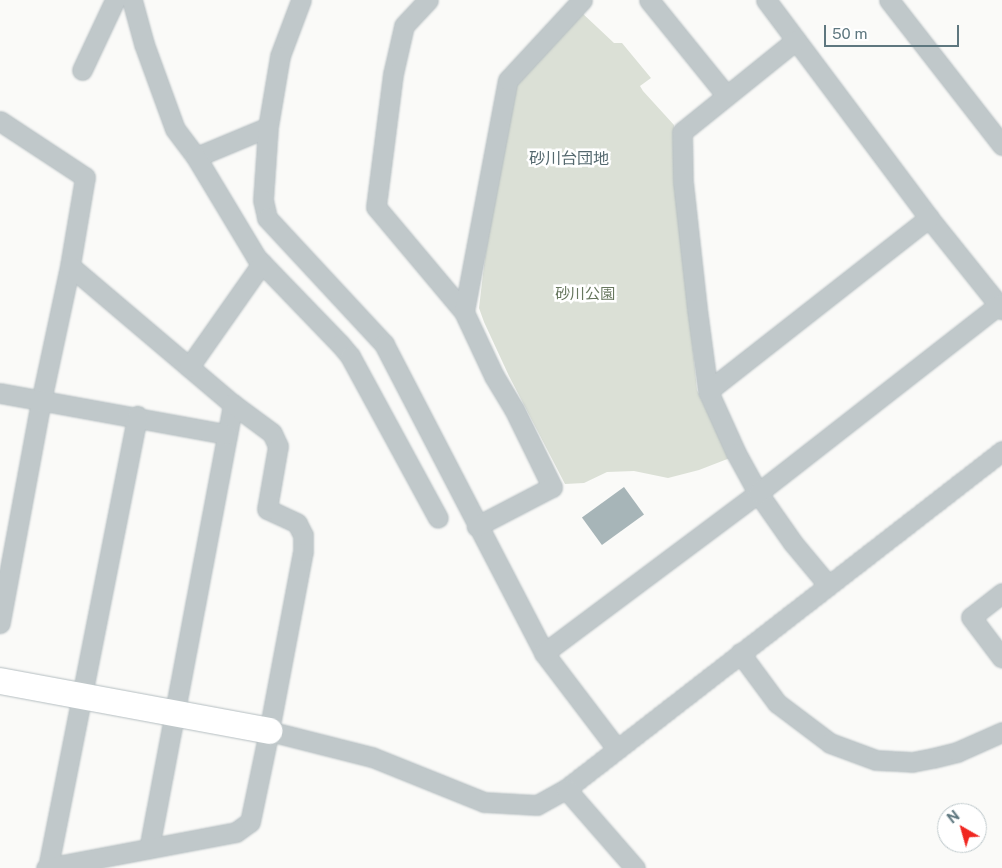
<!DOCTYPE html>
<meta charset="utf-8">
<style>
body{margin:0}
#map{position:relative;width:1002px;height:868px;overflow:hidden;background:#fafaf8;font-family:"Public Sans","Noto Sans JP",sans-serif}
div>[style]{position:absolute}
.green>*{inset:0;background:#dbe0d6}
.building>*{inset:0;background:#a7b5b8;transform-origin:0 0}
.roads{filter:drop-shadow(0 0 1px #b5bec1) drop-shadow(0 0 1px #b5bec1)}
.street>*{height:19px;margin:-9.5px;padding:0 9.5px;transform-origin:9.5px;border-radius:9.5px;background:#c0c8ca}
.secondary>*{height:26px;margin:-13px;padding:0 13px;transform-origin:13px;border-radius:13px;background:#fff}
span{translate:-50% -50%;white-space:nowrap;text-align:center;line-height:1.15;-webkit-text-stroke:5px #fff;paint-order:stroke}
.park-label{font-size:15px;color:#67775e}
.neighbourhood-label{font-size:16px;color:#55696f}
.north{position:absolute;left:937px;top:803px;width:50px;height:50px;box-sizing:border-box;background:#fff;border:1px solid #bfc9cc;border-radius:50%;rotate:322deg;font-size:14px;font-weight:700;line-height:20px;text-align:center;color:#5e777f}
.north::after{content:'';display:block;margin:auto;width:18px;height:22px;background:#f02721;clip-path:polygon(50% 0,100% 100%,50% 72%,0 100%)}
.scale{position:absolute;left:824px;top:25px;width:135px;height:22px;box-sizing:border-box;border:2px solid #5e777f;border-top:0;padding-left:6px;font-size:15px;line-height:18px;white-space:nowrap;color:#5e777f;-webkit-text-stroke:4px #fff;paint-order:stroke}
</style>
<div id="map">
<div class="green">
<i style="clip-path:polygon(581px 12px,614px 43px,622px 43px,651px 78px,640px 86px,643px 91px,674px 125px,674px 151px,697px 390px,730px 458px,699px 470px,668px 478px,634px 471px,607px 472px,584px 483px,565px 484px,509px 376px,484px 322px,479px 308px,485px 257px,513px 83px)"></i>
</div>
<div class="building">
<i style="left:624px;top:487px;width:34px;height:52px;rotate:54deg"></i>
</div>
<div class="roads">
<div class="street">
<i style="left:132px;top:0;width:46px;rotate:74.7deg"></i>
<i style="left:144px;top:44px;width:90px;rotate:70deg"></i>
<i style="left:175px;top:129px;width:35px;rotate:53deg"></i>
<i style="left:196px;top:157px;width:78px;rotate:-22.6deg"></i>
<i style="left:301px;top:0;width:60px;rotate:110.6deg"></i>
<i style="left:280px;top:56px;width:72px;rotate:99.6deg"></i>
<i style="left:268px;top:127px;width:73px;rotate:93.9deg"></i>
<i style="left:263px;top:200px;width:18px;rotate:77deg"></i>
<i style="left:267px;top:218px;width:172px;rotate:47.1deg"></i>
<i style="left:384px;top:344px;width:348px;rotate:62.6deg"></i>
<i style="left:544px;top:653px;width:119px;rotate:52.8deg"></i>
<i style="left:428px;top:0;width:35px;rotate:133deg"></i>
<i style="left:404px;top:26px;width:49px;rotate:102.9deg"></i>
<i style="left:393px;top:74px;width:134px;rotate:97.3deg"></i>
<i style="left:376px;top:207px;width:137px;rotate:50deg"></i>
<i style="left:464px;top:312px;width:71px;rotate:64.9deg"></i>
<i style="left:494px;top:376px;width:39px;rotate:59deg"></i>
<i style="left:514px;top:409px;width:87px;rotate:64deg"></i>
<i style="left:552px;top:487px;width:85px;rotate:152.5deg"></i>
<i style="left:649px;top:0;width:122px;rotate:51deg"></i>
<i style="left:766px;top:0;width:272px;rotate:53.2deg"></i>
<i style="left:929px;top:218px;width:117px;rotate:51.3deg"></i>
<i style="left:889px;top:0;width:184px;rotate:52.1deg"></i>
<i style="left:796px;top:40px;width:146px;rotate:141.1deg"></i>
<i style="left:682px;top:132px;width:50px;rotate:88.9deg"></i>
<i style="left:683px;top:182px;width:128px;rotate:83.7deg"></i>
<i style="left:697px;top:309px;width:83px;rotate:82.4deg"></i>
<i style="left:708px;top:391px;width:68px;rotate:65.7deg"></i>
<i style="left:736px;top:453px;width:46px;rotate:61.2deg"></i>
<i style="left:758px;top:493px;width:61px;rotate:55deg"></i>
<i style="left:793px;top:543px;width:55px;rotate:50.2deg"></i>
<i style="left:82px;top:70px;width:77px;rotate:-64.8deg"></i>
<i style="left:0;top:121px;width:102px;rotate:33.4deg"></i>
<i style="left:85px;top:177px;width:90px;rotate:99.6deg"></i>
<i style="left:70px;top:266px;width:138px;rotate:102.1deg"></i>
<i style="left:41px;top:401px;width:226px;rotate:100.5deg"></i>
<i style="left:196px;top:157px;width:117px;rotate:59deg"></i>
<i style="left:256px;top:257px;width:121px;rotate:46deg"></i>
<i style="left:340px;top:344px;width:16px;rotate:50deg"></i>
<i style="left:350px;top:356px;width:184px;rotate:61.5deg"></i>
<i style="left:70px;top:266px;width:214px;rotate:40.3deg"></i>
<i style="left:233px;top:404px;width:452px;rotate:100.7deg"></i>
<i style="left:464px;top:312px;width:236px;rotate:-79.3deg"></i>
<i style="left:508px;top:80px;width:109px;rotate:-47.2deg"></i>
<i style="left:189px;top:367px;width:127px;rotate:-54.9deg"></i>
<i style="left:708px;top:391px;width:281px;rotate:-38.1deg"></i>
<i style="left:0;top:393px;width:230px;rotate:10.3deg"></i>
<i style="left:1002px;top:593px;width:39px;rotate:142deg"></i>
<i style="left:971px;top:617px;width:51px;rotate:52.9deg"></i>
<i style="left:544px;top:653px;width:267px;rotate:-36.8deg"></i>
<i style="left:758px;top:493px;width:306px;rotate:-38deg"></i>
<i style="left:740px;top:653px;width:62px;rotate:53.5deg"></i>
<i style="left:777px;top:703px;width:66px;rotate:37deg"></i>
<i style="left:830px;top:743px;width:49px;rotate:20.3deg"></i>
<i style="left:876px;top:760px;width:36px;rotate:3deg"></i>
<i style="left:912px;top:762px;width:21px;rotate:-11deg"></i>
<i style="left:933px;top:758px;width:25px;rotate:-14deg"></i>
<i style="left:957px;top:752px;width:49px;rotate:-24deg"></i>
<i style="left:269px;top:731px;width:106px;rotate:14.2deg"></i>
<i style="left:372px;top:757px;width:121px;rotate:21.9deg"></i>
<i style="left:484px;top:802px;width:53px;rotate:3.2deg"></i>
<i style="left:537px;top:805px;width:33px;rotate:-29deg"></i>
<i style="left:566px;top:789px;width:552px;rotate:-37.78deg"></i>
<i style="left:566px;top:789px;width:105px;rotate:48.9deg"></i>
<i style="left:48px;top:867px;width:460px;rotate:-78.8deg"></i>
<i style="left:46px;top:868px;width:193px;rotate:-10.7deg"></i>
<i style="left:236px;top:832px;width:17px;rotate:-36deg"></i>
<i style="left:250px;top:822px;width:93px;rotate:-78.2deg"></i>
<i style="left:269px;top:731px;width:183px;rotate:-79.3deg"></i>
<i style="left:303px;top:551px;width:16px;rotate:-90deg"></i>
<i style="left:303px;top:535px;width:13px;rotate:-117deg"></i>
<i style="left:297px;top:523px;width:33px;rotate:-155deg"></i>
<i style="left:267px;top:509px;width:64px;rotate:-80.1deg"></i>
<i style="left:278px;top:446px;width:14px;rotate:-115deg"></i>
<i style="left:272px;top:433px;width:49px;rotate:-143.4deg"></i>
</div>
<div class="secondary">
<i style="left:0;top:681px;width:274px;rotate:10.5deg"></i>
</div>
</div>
<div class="park-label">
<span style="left:585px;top:294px">砂川公園</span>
</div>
<div class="neighbourhood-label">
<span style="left:569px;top:159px">砂川台団地</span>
</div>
<div class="north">N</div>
<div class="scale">50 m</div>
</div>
